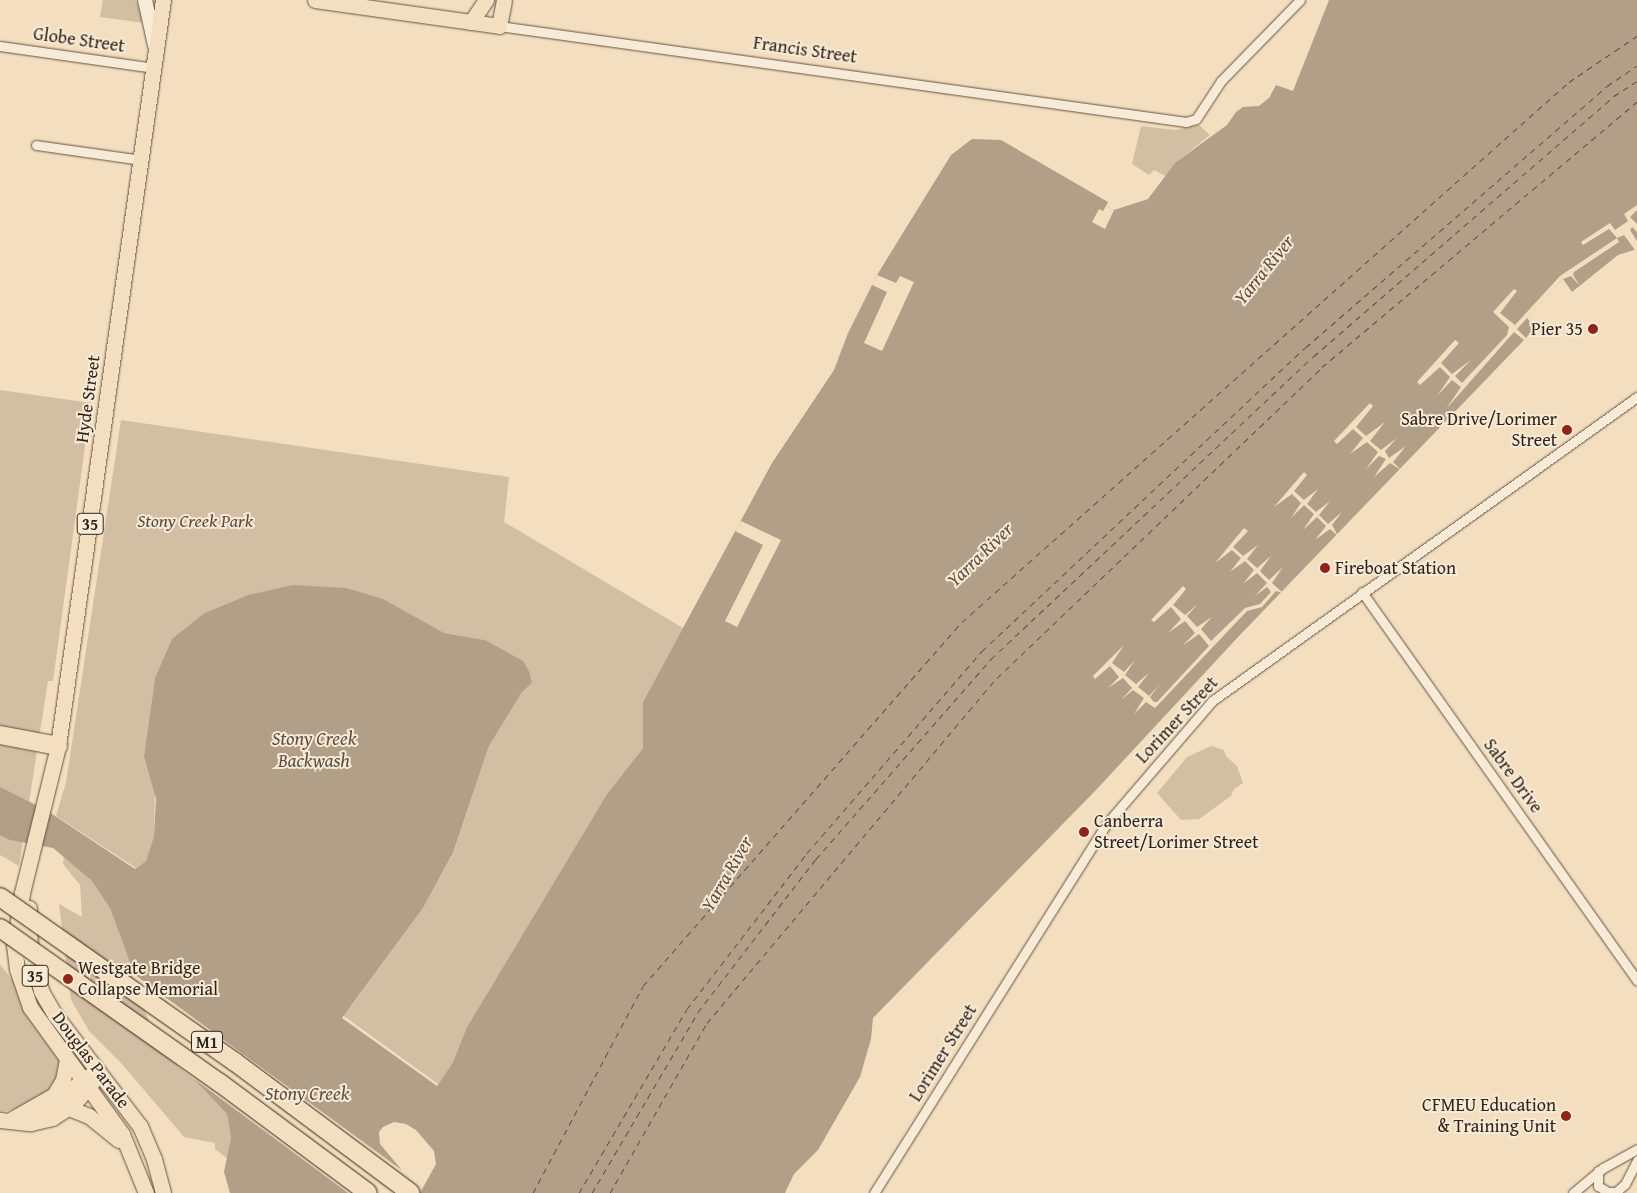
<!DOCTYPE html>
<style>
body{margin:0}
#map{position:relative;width:1637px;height:1193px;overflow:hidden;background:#f3dfc0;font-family:"Gentium Book Plus",serif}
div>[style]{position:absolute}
.green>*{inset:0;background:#d2bfa3}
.water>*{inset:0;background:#b19f87}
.pier>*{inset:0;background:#f3dfc0}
.ferry>*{height:1px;margin-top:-0.5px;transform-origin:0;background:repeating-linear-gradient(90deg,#5e4e3f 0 6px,transparent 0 11px)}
.roads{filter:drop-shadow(0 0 1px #625242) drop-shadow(0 0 1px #625242)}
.street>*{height:9px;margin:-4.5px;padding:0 4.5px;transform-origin:4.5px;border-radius:4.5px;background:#f7ead6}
.secondary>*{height:14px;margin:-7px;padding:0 7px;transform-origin:7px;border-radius:7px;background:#f7ead6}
.primary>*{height:15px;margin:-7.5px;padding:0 7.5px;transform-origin:7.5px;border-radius:7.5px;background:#f3dfc0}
.highway>*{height:18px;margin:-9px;padding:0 9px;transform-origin:9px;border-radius:9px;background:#f3dfc0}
.bridges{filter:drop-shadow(0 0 1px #322318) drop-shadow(0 0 1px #322318)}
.highway-bridge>*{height:18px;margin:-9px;padding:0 9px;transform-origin:9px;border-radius:9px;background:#f3dfc0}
.dots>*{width:14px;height:14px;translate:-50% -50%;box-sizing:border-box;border:2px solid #f7ead6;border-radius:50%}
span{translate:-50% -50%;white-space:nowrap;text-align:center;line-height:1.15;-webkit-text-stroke:4px #f7ead6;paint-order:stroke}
.shield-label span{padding:1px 4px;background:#f7ead6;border:1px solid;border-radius:4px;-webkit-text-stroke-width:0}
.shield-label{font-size:16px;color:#322318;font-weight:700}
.street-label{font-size:18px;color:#322318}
.poi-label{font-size:18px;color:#322318}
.right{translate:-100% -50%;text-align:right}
.left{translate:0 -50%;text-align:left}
.park-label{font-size:18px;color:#5a4a3b;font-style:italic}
.water-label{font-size:19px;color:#5e4e3f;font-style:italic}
</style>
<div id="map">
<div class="green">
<i style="clip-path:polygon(103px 0,136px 0,144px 23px,100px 17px)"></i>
<i style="clip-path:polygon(1199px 125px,1210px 135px,1176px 162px,1167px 177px,1154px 170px,1149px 175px,1132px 164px,1141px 126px,1175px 130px)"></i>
<i style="clip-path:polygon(0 390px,91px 403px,53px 681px,48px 681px,19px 866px,0 855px)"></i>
<i style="clip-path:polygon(121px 420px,509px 477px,504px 522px,683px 628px,643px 702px,643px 748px,607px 794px,467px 1027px,453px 1062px,438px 1084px,341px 1014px,352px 1005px,423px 908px,453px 854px,489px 746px,522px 692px,532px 683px,485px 640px,444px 633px,413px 618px,203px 614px,173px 639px,155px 678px,144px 756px,155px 787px,154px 836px,146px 861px,136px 868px,56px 816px,66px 782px)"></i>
<i style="clip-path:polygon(1211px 746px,1224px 750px,1226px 756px,1237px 766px,1243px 783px,1234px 789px,1231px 796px,1199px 819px,1181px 820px,1157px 793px,1187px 757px)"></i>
<i style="clip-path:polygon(64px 856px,91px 880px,110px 908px,159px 1042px,227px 1114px,231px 1138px,228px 1159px,215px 1149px,215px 1143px,184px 1137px,122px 1064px,89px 1031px,71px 1000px,59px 904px,82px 917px,80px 885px,63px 864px)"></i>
<i style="clip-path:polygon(0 964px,13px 981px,27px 1016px,58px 1059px,62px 1069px,50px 1091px,21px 1108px,0 1112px)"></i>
</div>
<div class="water">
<i style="clip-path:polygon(1329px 0,1637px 0,1637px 249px,1618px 255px,1572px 292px,1563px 279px,1527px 318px,1535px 328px,1524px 340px,1239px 636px,1096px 790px,873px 1018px,871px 1039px,860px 1077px,818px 1150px,794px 1174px,785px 1193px,420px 1193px,436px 1164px,434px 1151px,416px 1130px,406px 1124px,394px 1122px,383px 1127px,379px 1132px,380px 1144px,401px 1169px,387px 1193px,230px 1193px,224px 1172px,231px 1138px,227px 1114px,159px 1042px,110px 908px,91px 880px,53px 848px,10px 840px,0 835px,0 787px,46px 810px,135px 869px,146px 861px,154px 836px,156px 799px,144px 756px,155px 678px,172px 639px,203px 614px,248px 595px,293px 585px,346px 588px,383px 599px,444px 633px,485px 640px,523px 661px,529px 671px,532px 683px,522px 692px,489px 746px,453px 853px,423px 908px,342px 1018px,437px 1086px,453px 1062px,467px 1027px,607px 794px,643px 748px,643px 702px,772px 463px,834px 370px,848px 333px,877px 275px,951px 155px,972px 139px,1001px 140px,1108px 202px,1106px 206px,1114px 210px,1148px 199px,1176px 162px,1227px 125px,1236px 112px,1243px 107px,1259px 106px,1269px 98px,1276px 85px,1293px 91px)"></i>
</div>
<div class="pier">
<i style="clip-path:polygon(1637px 205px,1637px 210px,1630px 217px,1637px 224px,1637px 232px,1632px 227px,1630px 230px,1637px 241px,1637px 249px,1635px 250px,1624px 235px,1617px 238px,1609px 229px,1583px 245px,1581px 242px,1610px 223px,1615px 230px,1628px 221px,1624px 214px)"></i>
<i style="clip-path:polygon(1106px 206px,1114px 210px,1105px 229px,1092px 222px,1099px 209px,1103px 211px)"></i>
<i style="clip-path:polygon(1617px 238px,1619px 242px,1574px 272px,1573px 275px,1580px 286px,1571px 276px,1563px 279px,1517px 329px,1526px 338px,1524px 340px,1514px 332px,1446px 409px,1461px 387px,1452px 380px,1437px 396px,1450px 377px,1440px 367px,1420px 385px,1417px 382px,1455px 340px,1459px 343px,1441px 363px,1452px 374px,1471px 360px,1455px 376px,1462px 383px,1507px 335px,1509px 327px,1493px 312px,1514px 289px,1517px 291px,1500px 313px,1515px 325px,1560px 276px)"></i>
<i style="clip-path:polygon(877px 275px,896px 283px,900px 276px,914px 282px,882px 351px,864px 343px,887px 292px,872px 285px)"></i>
<i style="clip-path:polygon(1370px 403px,1373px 406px,1356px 427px,1366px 436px,1385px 422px,1370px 441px,1381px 450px,1397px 438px,1385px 451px,1389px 458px,1406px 446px,1393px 462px,1401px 470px,1390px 463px,1374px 477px,1386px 459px,1379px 456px,1366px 469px,1378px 452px,1367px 442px,1350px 454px,1363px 438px,1353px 429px,1337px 444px,1334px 441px)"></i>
<i style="clip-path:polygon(1304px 472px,1307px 475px,1294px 491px,1304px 500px,1318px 489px,1307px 504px,1316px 512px,1330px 501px,1319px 515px,1328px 524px,1342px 512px,1332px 525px,1338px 536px,1330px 529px,1315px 540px,1326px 526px,1317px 517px,1303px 530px,1314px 514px,1304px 505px,1291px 518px,1301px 503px,1292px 494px,1274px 507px)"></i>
<i style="clip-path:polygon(741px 521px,781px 540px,737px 627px,725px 621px,763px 545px,735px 531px)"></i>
<i style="clip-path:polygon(1244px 528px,1248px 531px,1233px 547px,1243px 556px,1258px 545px,1247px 559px,1257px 568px,1271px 556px,1260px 571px,1269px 580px,1283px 567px,1272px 583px,1283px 593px,1276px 591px,1262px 607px,1247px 611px,1155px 708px,1146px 702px,1134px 714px,1144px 698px,1133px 690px,1121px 700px,1132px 688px,1123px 678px,1108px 688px,1119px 677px,1110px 666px,1095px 679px,1093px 676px,1124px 645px,1112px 663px,1124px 672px,1135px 660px,1125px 675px,1136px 684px,1149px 673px,1138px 687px,1149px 696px,1160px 684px,1150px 697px,1154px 702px,1157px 702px,1209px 646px,1199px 634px,1182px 646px,1195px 633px,1185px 621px,1168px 633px,1181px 619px,1171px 607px,1154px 622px,1151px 620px,1183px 586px,1186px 589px,1173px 605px,1185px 615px,1198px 604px,1187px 616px,1197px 627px,1212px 617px,1201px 629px,1211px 641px,1245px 608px,1260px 604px,1271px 592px,1267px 587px,1255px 596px,1267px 583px,1257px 573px,1243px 584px,1254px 570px,1245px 561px,1230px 572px,1241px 558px,1232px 550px,1215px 563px)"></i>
<i style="clip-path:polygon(131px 972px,403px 1171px,390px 1193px,348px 1193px,178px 1067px,157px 1044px)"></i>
</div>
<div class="ferry">
<i style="left:533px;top:1193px;width:234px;rotate:-62deg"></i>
<i style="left:643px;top:986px;width:484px;rotate:-48.8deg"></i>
<i style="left:962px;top:622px;width:812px;rotate:-41.66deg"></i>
<i style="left:1569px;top:82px;width:82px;rotate:-34.1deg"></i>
<i style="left:579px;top:1193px;width:213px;rotate:-59.6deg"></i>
<i style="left:687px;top:1009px;width:197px;rotate:-52.4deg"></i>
<i style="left:807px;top:853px;width:267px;rotate:-49.1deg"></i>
<i style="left:982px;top:651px;width:444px;rotate:-43.2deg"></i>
<i style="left:1306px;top:347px;width:398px;rotate:-40.9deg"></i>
<i style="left:1607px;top:86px;width:36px;rotate:-34deg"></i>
<i style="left:592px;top:1193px;width:210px;rotate:-59.6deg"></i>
<i style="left:698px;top:1012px;width:193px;rotate:-52.4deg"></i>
<i style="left:816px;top:859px;width:266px;rotate:-48.8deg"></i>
<i style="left:991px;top:659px;width:443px;rotate:-43.2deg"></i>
<i style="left:1314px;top:356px;width:397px;rotate:-40.9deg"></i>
<i style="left:1614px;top:96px;width:27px;rotate:-33deg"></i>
<i style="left:610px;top:1193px;width:196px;rotate:-60.3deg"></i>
<i style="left:707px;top:1023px;width:451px;rotate:-50deg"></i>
<i style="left:997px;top:678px;width:450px;rotate:-43.7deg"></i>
<i style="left:1322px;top:367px;width:412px;rotate:-40.1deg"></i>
</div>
<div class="roads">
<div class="street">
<i style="left:499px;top:26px;width:694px;rotate:7.95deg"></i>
<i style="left:1186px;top:122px;width:10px;rotate:-17deg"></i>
<i style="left:1196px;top:119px;width:45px;rotate:-56.7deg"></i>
<i style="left:1221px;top:81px;width:113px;rotate:-45.7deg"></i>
<i style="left:0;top:46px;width:156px;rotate:8.1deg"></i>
<i style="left:36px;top:145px;width:106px;rotate:8.1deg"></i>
<i style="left:1362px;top:592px;width:476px;rotate:54.7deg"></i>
<i style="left:1598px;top:1171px;width:15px;rotate:90deg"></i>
<i style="left:1598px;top:1186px;width:12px;rotate:31deg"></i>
<i style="left:1608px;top:1192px;width:8px"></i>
<i style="left:1616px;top:1192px;width:12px;rotate:-42deg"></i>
<i style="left:1625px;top:1184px;width:27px;rotate:-63deg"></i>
<i style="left:874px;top:1193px;width:439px;rotate:-57.8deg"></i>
<i style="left:1108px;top:822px;width:160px;rotate:-49.3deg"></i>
<i style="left:1212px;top:701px;width:523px;rotate:-35.58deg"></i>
<i style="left:1573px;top:1193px;width:39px;rotate:-40deg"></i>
<i style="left:1603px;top:1168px;width:39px;rotate:-29deg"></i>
</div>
<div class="secondary">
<i style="left:145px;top:0;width:46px;rotate:77.5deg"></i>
</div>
<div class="primary">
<i style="left:315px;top:0;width:186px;rotate:8deg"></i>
<i style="left:499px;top:26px;width:26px;rotate:-79deg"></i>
<i style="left:471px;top:22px;width:27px;rotate:-56deg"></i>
<i style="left:29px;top:908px;width:46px;rotate:88.8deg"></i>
<i style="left:30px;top:954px;width:39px;rotate:73deg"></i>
<i style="left:41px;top:991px;width:28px;rotate:60deg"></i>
<i style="left:55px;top:1015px;width:140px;rotate:52.6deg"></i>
<i style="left:140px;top:1126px;width:36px;rotate:67deg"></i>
<i style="left:154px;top:1159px;width:35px;rotate:75deg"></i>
<i style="left:69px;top:1108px;width:22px;rotate:22deg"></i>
<i style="left:89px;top:1116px;width:38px;rotate:39deg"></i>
<i style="left:42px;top:1111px;width:18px;rotate:-27deg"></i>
<i style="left:58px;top:1103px;width:35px;rotate:-44deg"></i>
<i style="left:83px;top:1079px;width:9px;rotate:-27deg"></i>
<i style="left:12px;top:1119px;width:48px;rotate:-29.7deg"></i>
<i style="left:54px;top:1095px;width:17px;rotate:-59deg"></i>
<i style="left:63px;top:1080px;width:21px;rotate:-79deg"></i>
<i style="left:0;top:1120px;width:31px;rotate:6deg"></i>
<i style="left:31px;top:1123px;width:22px;rotate:-13deg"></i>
<i style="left:52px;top:1118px;width:25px;rotate:-32deg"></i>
<i style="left:73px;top:1105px;width:34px;rotate:-50deg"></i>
<i style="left:146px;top:1193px;width:64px;rotate:-112.1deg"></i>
<i style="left:122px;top:1134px;width:157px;rotate:-125.9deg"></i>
<i style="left:30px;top:1007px;width:40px;rotate:-108.9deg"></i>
<i style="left:17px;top:969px;width:23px;rotate:-97deg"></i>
<i style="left:14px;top:946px;width:54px;rotate:-81.4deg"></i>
<i style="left:22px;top:893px;width:151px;rotate:-76.2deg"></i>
<i style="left:58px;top:746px;width:753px;rotate:-81.99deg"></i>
</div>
<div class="highway">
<i style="left:0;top:735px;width:59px;rotate:10.7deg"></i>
</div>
</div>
<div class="bridges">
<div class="highway-bridge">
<i style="left:0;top:897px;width:287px;rotate:35.1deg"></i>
<i style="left:235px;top:1062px;width:219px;rotate:36.7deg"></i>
<i style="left:0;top:928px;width:269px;rotate:35.2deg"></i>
<i style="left:220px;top:1083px;width:184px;rotate:36.6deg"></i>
</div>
</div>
<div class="dots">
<i style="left:1593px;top:329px;background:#8f2418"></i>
<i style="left:1567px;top:430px;background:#8f2418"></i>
<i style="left:1325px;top:568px;background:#8f2418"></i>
<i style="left:1084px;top:832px;background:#8f2418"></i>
<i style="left:68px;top:979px;background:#8f2418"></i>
<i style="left:1566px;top:1116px;background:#8f2418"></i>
</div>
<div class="shield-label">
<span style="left:90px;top:524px">35</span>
<span style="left:35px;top:976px">35</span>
<span style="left:207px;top:1042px">M1</span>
</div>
<div class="street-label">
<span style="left:79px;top:40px;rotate:8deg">Globe Street</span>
<span style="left:805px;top:50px;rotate:8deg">Francis Street</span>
<span style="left:88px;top:399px;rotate:-82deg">Hyde Street</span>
<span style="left:1177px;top:720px;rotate:-47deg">Lorimer Street</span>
<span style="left:1513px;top:776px;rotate:54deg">Sabre Drive</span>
<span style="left:943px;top:1053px;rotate:-58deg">Lorimer Street</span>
<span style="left:91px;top:1060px;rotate:53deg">Douglas Parade</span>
</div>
<div class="poi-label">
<span class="right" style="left:1583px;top:329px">Pier 35</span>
<span class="right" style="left:1557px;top:430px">Sabre Drive/Lorimer<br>Street</span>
<span class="left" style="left:1335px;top:568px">Fireboat Station</span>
<span class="left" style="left:1094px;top:832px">Canberra<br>Street/Lorimer Street</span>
<span class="left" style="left:78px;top:979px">Westgate Bridge<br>Collapse Memorial</span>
<span class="right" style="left:1556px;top:1116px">CFMEU Education<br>&amp; Training Unit</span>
</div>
<div class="park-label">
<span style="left:195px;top:521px">Stony Creek Park</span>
</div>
<div class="water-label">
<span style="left:1264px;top:270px;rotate:-51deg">Yarra River</span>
<span style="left:980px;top:555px;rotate:-44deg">Yarra River</span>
<span style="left:314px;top:750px">Stony Creek<br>Backwash</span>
<span style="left:727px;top:874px;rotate:-60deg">Yarra River</span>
<span style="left:307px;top:1094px">Stony Creek</span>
</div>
</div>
